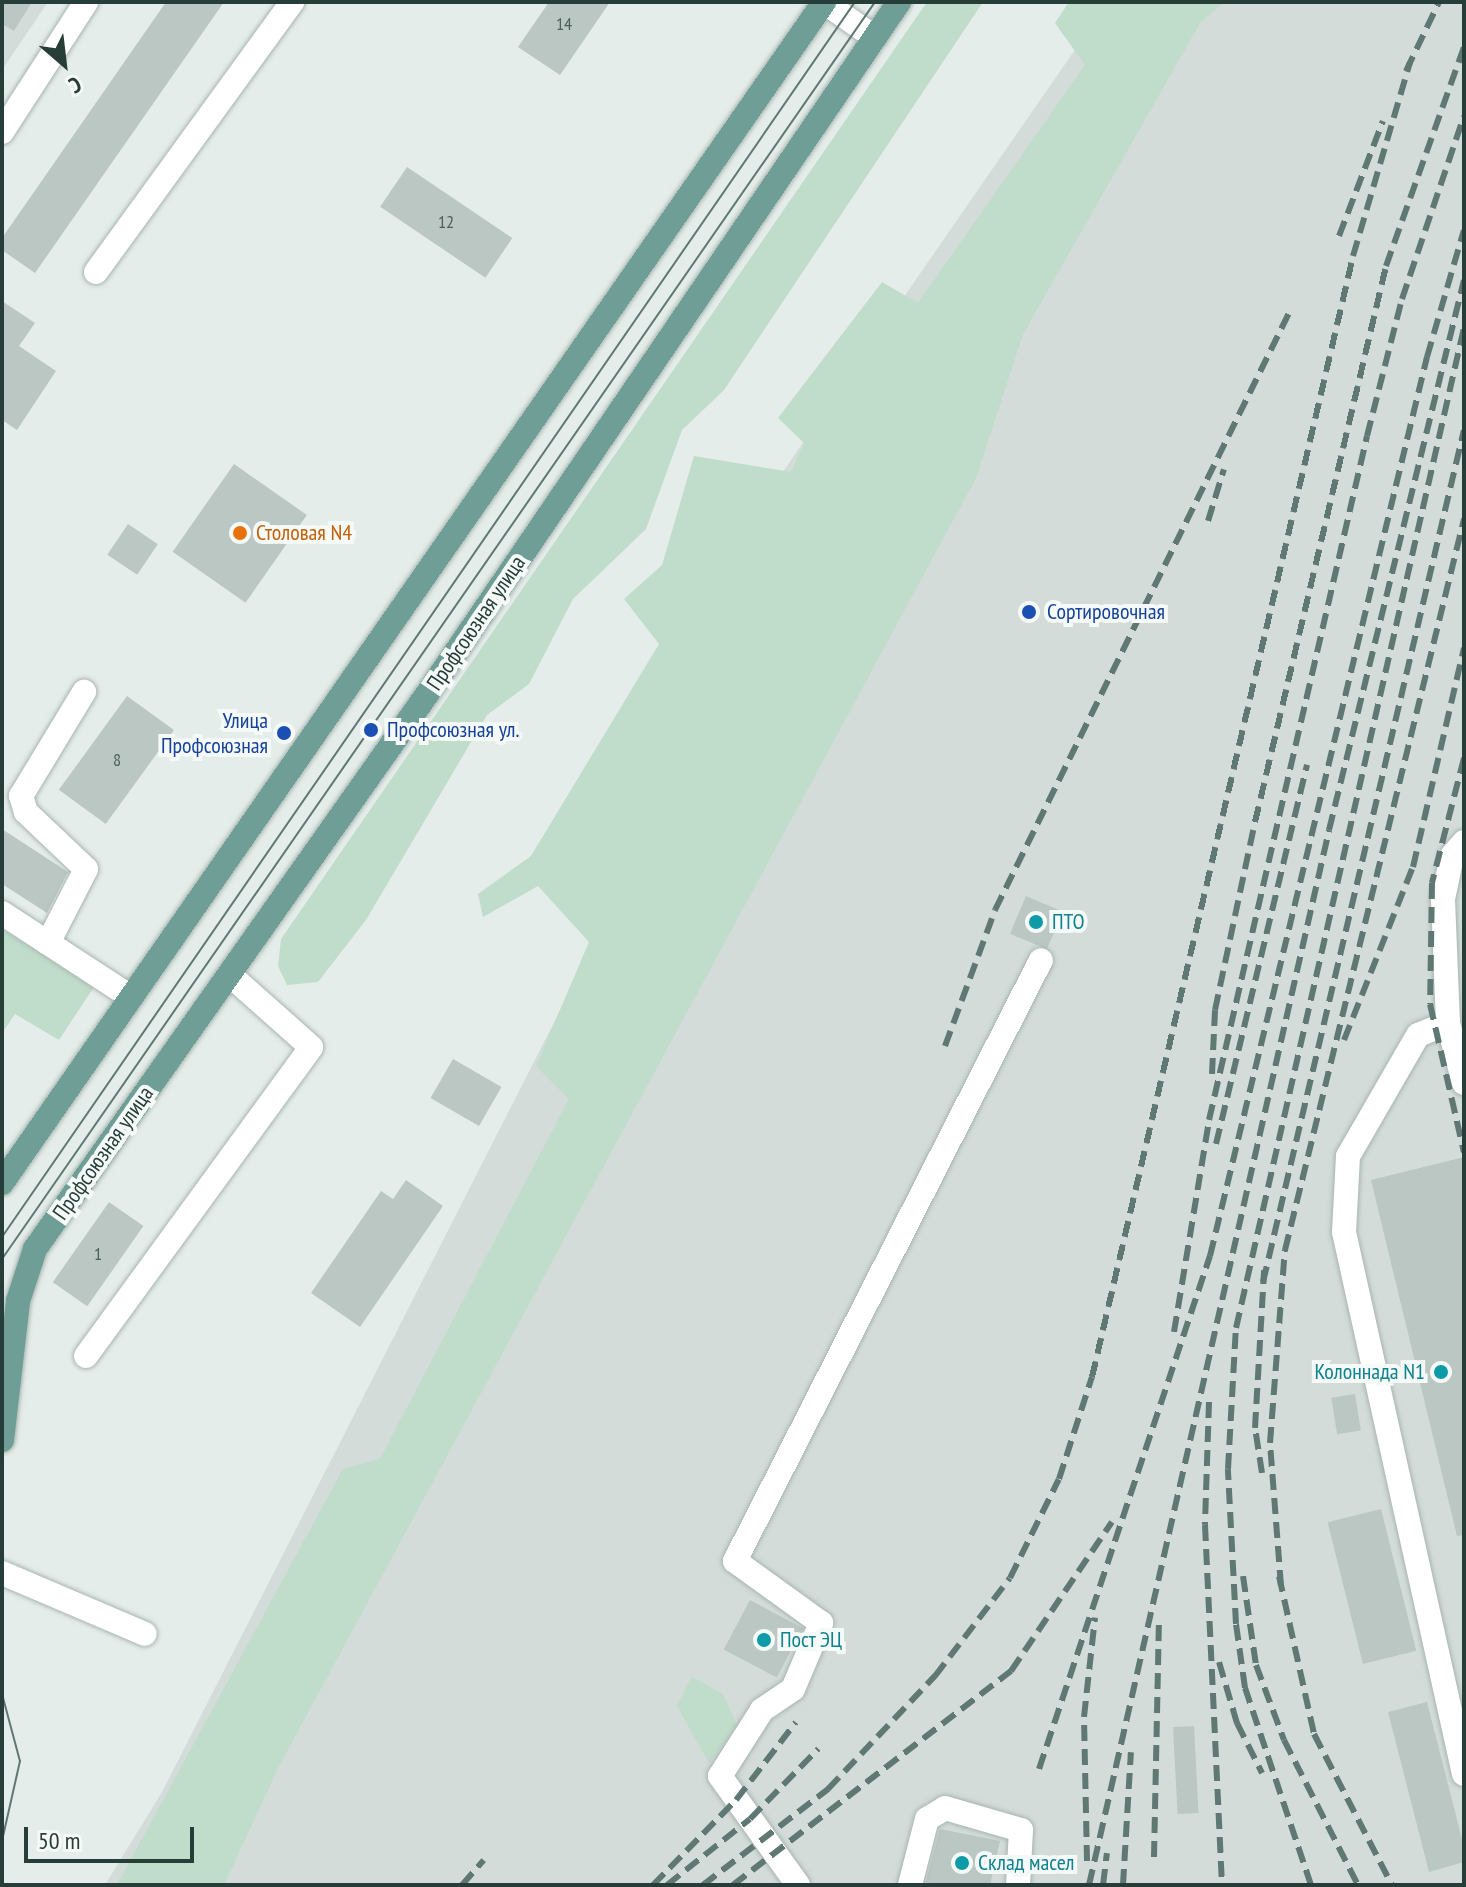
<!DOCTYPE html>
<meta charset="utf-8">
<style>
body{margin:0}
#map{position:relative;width:1466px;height:1887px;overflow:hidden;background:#e5edea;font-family:"PT Sans Narrow",sans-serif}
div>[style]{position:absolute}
.built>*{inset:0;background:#d3dcd9}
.green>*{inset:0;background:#c0dcca}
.building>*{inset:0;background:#bac7c3;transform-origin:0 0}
.roads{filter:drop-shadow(0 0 2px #a8b5b1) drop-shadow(0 0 2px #a8b5b1)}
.minor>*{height:24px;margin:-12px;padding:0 12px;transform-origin:12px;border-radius:12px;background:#fff}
.major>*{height:24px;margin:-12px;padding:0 12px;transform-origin:12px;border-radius:12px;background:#6e9e95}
.tram>*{height:2px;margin:-1px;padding:0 1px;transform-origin:1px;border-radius:1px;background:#607874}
.rail>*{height:6px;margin-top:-3px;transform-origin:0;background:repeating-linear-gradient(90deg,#607874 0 16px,transparent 0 24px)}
.dots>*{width:22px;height:22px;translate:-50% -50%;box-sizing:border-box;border:4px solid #f5f9f8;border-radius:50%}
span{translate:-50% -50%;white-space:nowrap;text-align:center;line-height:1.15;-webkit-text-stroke:8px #f5f9f8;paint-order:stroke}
.number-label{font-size:18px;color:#4b605b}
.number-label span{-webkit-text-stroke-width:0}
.food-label{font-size:22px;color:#c56008}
.left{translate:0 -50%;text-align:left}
.transit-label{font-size:22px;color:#164399}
.right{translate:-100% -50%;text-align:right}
.street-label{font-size:22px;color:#263d38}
.culture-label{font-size:22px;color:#0d838f}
.frame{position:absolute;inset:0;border:4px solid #263d38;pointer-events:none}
.north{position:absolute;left:24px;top:24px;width:80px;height:80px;-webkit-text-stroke:6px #f5f9f8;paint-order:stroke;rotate:152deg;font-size:22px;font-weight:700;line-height:32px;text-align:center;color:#263d38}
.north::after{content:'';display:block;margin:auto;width:28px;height:36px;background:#263d38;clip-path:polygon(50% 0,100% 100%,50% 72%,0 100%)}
.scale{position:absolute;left:24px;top:1827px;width:170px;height:36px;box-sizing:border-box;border:4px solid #263d38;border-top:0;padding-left:10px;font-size:24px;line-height:28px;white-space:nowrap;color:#263d38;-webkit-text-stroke:6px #f5f9f8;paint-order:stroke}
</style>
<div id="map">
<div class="built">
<i style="clip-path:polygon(2px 2px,48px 2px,2px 70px)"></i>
<i style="clip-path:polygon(1108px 2px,1464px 2px,1464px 1885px,105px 1885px,162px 1792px,597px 938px,690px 606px)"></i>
</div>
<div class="green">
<i style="clip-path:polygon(927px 2px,983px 2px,724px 390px,682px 430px,646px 529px,573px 599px,529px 684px,487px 715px,366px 920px,318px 982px,287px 985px,278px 966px,281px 939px)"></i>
<i style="clip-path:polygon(1069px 2px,1224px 2px,1200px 23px,1023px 334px,976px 478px,278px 1768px,224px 1885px,117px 1885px,343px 1469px,380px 1459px,569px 1099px,536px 1066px,589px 942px,538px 886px,483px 917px,478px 894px,531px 856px,659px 644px,624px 599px,662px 565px,694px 456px,791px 472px,804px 443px,778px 418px,882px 282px,918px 303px,1085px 65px,1055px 23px)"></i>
<i style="clip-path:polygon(2px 929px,94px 987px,59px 1040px,15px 1014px,2px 1033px)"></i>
<i style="clip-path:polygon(692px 1677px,723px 1694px,737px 1726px,709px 1763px,677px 1706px)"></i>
</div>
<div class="building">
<i style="clip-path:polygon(2px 2px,32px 2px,14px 31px,2px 24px)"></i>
<i style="clip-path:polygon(166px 2px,224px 2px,35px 273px,2px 250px,2px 238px)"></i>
<i style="clip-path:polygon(549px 2px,610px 2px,560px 75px,518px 47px)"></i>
<i style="left:407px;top:167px;width:127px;height:48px;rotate:34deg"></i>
<i style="clip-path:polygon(2px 301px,35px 323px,19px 346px,56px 371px,17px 430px,2px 420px)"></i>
<i style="left:234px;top:464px;width:89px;height:107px;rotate:35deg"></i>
<i style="left:128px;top:524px;width:36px;height:37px;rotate:34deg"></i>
<i style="left:127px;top:696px;width:58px;height:116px;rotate:36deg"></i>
<i style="clip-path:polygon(2px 829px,68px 872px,47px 913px,2px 884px)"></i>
<i style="left:1026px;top:896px;width:40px;height:41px;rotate:23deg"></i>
<i style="left:453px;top:1059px;width:56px;height:45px;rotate:30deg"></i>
<i style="clip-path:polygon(1464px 1157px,1464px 1535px,1457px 1536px,1371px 1180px)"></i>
<i style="clip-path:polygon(406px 1180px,443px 1206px,360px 1327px,311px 1293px,381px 1191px,393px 1199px)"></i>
<i style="left:109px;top:1202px;width:42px;height:98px;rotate:35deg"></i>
<i style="left:1355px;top:1394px;width:37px;height:24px;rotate:81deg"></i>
<i style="left:1381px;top:1509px;width:146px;height:55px;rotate:76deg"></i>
<i style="left:750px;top:1600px;width:60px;height:56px;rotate:28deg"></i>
<i style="clip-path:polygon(1427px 1702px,1464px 1847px,1464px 1862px,1429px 1872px,1388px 1712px)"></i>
<i style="left:1194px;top:1726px;width:87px;height:21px;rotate:87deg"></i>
<i style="clip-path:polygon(940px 1829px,1000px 1841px,990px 1885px,925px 1885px)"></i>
</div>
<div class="roads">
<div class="minor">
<i style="left:824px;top:2px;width:61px;rotate:35deg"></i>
<i style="left:2px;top:132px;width:155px;rotate:-57.1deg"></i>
<i style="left:96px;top:272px;width:334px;rotate:-54deg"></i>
<i style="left:1464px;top:842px;width:18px;rotate:131deg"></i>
<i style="left:1452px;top:856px;width:44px;rotate:101.8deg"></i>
<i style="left:1443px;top:899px;width:124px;rotate:87.7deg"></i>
<i style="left:1448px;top:1023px;width:62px;rotate:75.1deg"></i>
<i style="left:2px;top:913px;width:154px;rotate:33.1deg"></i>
<i style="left:48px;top:943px;width:83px;rotate:-62.8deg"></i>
<i style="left:86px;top:869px;width:83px;rotate:-136.5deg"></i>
<i style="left:26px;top:812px;width:17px;rotate:-107deg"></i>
<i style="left:21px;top:796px;width:122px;rotate:-58.8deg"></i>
<i style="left:1448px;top:1023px;width:32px;rotate:158deg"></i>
<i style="left:1418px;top:1035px;width:140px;rotate:120deg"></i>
<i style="left:1348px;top:1156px;width:76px;rotate:93deg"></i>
<i style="left:1344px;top:1232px;width:555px;rotate:77.52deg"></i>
<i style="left:86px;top:1356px;width:382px;rotate:-53.9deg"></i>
<i style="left:311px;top:1047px;width:108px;rotate:-138.4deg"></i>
<i style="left:2px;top:1573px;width:155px;rotate:23.1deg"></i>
<i style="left:798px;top:1885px;width:134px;rotate:-125.6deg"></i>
<i style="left:720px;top:1776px;width:78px;rotate:-57.5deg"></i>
<i style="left:762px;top:1710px;width:37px;rotate:-34deg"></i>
<i style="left:793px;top:1689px;width:72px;rotate:-67deg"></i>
<i style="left:821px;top:1623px;width:106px;rotate:-144.2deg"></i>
<i style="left:735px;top:1561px;width:674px;rotate:-63.02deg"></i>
<i style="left:910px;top:1885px;width:68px;rotate:-75.6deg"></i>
<i style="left:927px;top:1819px;width:21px;rotate:-31deg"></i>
<i style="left:945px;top:1808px;width:79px;rotate:16.1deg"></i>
<i style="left:1021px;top:1830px;width:55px;rotate:93.1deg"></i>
</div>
<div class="major">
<i style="left:2px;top:1183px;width:1439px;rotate:-55.16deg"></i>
<i style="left:2px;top:1440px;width:140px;rotate:-83.4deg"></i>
<i style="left:18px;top:1301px;width:55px;rotate:-71.9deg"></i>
<i style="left:35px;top:1249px;width:684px;rotate:-54.75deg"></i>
<i style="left:430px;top:690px;width:833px;rotate:-55.72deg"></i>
</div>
</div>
<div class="tram">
<i style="left:2px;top:1237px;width:1501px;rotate:-55.37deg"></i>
<i style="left:2px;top:1259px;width:1530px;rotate:-55.22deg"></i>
<i style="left:2px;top:1694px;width:69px;rotate:75deg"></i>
<i style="left:20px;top:1761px;width:82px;rotate:102.7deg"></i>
<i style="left:2px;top:1745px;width:48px;rotate:90deg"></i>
</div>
<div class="rail">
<i style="left:1406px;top:71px;width:76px;rotate:-64.4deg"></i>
<i style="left:1339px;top:236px;width:123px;rotate:-69.1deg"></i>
<i style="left:1208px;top:521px;width:54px;rotate:-72.9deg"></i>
<i style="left:1464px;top:758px;width:129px;rotate:104.4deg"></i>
<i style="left:1432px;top:883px;width:121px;rotate:90.9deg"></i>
<i style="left:1430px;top:1004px;width:152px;rotate:77.1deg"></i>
<i style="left:1344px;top:1040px;width:186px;rotate:-68.3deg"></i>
<i style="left:1413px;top:867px;width:225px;rotate:-76.9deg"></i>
<i style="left:945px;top:1046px;width:145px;rotate:-69.8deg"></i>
<i style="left:995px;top:910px;width:670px;rotate:-63.78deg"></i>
<i style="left:1212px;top:1074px;width:64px;rotate:-87.3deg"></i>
<i style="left:1215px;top:1010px;width:192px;rotate:-78deg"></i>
<i style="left:1255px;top:822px;width:571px;rotate:-76.74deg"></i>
<i style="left:1386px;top:266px;width:232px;rotate:-70.4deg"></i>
<i style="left:1216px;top:1144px;width:390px;rotate:-76.5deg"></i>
<i style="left:1263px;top:1282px;width:875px;rotate:-76.73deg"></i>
<i style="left:1174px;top:1332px;width:215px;rotate:-80.6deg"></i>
<i style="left:1209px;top:1120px;width:702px;rotate:-76.99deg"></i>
<i style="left:1367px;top:436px;width:141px;rotate:-75.7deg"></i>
<i style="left:1402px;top:299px;width:193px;rotate:-71.3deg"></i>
<i style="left:1209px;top:1402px;width:123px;rotate:91.9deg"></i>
<i style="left:1205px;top:1525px;width:360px;rotate:87.3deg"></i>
<i style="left:1262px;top:1473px;width:46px;rotate:-98.8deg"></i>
<i style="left:1255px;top:1428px;width:158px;rotate:-86.7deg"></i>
<i style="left:1243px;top:1576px;width:90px;rotate:81.7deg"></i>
<i style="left:1256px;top:1665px;width:80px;rotate:69.5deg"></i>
<i style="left:1284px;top:1740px;width:163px;rotate:63deg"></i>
<i style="left:1279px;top:1576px;width:162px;rotate:77.5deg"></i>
<i style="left:1314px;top:1734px;width:170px;rotate:62.7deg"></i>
<i style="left:1281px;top:1586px;width:143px;rotate:-94.4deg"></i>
<i style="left:1270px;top:1443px;width:194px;rotate:-85.6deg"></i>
<i style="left:1285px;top:1250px;width:753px;rotate:-76.24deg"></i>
<i style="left:1219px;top:1662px;width:64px;rotate:73.6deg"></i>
<i style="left:1237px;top:1723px;width:56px;rotate:63.4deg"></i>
<i style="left:1039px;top:1769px;width:541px;rotate:-71.57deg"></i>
<i style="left:1210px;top:1256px;width:925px;rotate:-76.43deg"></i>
<i style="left:1427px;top:357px;width:132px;rotate:-73.8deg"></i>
<i style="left:1154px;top:1857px;width:232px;rotate:-88.8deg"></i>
<i style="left:1087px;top:1861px;width:144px;rotate:-91.2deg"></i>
<i style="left:1084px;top:1717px;width:100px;rotate:-83.7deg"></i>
<i style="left:462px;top:1885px;width:33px;rotate:-49deg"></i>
<i style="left:653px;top:1885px;width:119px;rotate:-45.7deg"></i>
<i style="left:736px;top:1800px;width:98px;rotate:-52.4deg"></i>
<i style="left:667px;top:1885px;width:106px;rotate:-38.5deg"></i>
<i style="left:750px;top:1819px;width:98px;rotate:-45.8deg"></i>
<i style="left:703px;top:1885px;width:158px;rotate:-37.5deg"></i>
<i style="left:828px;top:1789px;width:156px;rotate:-46.6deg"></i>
<i style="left:935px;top:1676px;width:123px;rotate:-52.6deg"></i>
<i style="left:1010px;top:1578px;width:110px;rotate:-63.7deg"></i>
<i style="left:1059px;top:1479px;width:107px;rotate:-72.1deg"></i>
<i style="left:1092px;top:1377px;width:1151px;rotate:-76.89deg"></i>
<i style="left:1353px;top:256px;width:202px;rotate:-73.6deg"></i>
<i style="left:733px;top:1885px;width:351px;rotate:-37.6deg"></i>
<i style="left:1011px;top:1671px;width:180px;rotate:-55.9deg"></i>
<i style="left:1089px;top:1885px;width:1082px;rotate:-77.18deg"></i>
<i style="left:1329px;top:830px;width:566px;rotate:-76.21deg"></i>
<i style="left:1103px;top:1885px;width:32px;rotate:-83deg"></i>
<i style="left:1123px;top:1885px;width:133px;rotate:-86.6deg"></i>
<i style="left:1311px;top:1885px;width:208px;rotate:-108.5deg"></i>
<i style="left:1245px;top:1688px;width:65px;rotate:-98deg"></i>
<i style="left:1236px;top:1624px;width:155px;rotate:-93deg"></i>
<i style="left:1228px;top:1469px;width:141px;rotate:-86.8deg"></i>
<i style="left:1236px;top:1328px;width:1026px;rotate:-77.16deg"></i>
</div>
<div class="dots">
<i style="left:240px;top:533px;background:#e8710a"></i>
<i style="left:1029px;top:612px;background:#1a4fb4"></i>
<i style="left:371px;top:730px;background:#1a4fb4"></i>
<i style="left:284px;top:733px;background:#1a4fb4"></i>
<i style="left:1036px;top:922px;background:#0f9aa8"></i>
<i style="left:1441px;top:1372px;background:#0f9aa8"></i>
<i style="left:764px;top:1640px;background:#0f9aa8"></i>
<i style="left:962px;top:1863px;background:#0f9aa8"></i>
</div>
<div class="number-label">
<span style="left:564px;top:24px">14</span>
<span style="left:446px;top:222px">12</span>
<span style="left:117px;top:760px">8</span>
<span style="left:98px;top:1254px">1</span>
</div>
<div class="food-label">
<span class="left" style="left:256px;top:533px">Столовая N4</span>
</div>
<div class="transit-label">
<span class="left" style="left:1047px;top:612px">Сортировочная</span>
<span class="right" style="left:268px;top:733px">Улица<br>Профсоюзная</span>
<span class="left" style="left:387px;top:730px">Профсоюзная ул.</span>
</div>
<div class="street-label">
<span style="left:476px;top:623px;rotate:-56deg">Профсоюзная улица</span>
<span style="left:103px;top:1153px;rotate:-55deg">Профсоюзная улица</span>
</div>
<div class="culture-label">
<span class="left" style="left:1052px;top:922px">ПТО</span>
<span class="right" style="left:1425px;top:1372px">Колоннада N1</span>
<span class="left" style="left:780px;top:1640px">Пост ЭЦ</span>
<span class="left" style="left:978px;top:1863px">Склад масел</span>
</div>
<div class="frame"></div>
<div class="north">С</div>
<div class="scale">50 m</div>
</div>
